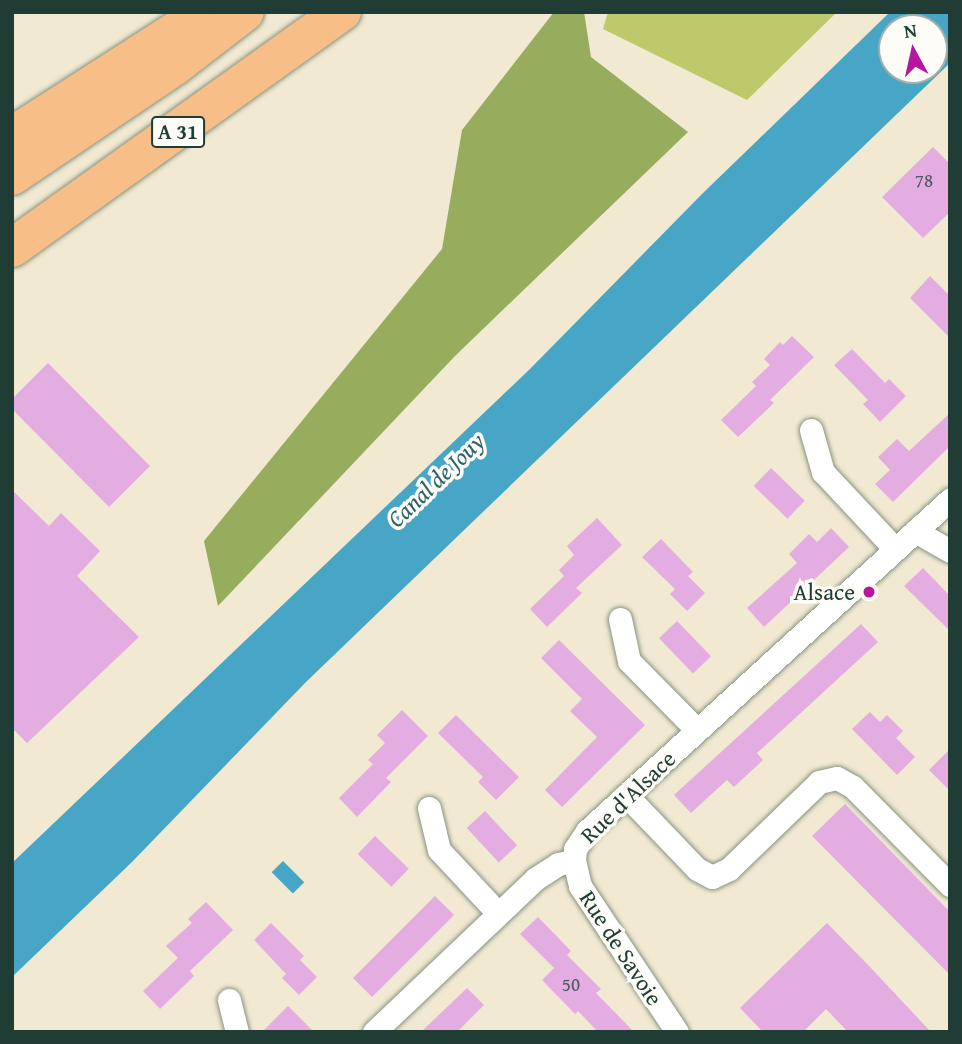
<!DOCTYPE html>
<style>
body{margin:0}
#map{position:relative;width:962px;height:1044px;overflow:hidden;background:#f1e9d1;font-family:"Gentium Book Plus",serif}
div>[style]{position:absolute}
.green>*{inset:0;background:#bdc96a}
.forest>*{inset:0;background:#96ad5e}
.water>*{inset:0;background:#47a6c6;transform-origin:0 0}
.building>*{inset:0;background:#e4ade2;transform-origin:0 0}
.roads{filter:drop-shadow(0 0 2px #889382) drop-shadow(0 0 2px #889382)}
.street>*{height:23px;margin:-11.5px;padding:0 11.5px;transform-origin:11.5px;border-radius:11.5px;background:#fff}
.highway>*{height:38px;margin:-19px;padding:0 19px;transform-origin:19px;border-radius:19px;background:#f7be87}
.dots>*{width:19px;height:19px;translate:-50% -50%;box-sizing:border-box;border:4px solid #fdfcf7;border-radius:50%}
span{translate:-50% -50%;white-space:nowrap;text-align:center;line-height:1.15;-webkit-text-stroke:7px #fdfcf7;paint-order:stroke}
.number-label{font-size:19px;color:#505960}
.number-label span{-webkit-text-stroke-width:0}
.shield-label span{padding:2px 5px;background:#fdfcf7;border:2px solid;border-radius:5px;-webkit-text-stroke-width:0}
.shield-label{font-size:21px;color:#1f3d34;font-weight:700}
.poi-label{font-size:23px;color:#1f3d34}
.right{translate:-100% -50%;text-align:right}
.street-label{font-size:23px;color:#1f3d34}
.water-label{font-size:24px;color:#2d6267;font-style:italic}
.frame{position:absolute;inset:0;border:14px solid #1f3d34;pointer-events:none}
.north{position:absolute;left:878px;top:14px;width:70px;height:70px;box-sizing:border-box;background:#fdfcf7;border:2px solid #a4b0a9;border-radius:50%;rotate:352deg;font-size:19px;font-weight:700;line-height:28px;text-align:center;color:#1f3d34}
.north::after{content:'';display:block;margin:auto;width:24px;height:32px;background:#b5179e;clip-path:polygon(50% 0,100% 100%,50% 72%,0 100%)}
</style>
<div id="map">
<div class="green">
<i style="clip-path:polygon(608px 12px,837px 12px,747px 100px,603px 29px)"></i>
</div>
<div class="forest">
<i style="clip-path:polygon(554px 12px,584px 12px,591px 57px,688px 132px,455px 356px,218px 606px,204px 541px,442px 249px,462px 130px)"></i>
</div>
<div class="water">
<i style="clip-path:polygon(evenodd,890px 12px,950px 12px,950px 63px,306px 682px,132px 862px,12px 977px,12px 863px,530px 369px,703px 193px,890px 12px,892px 28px,934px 28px,934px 70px,892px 70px,892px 28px)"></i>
<i style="left:283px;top:861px;width:30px;height:16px;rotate:45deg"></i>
</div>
<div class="building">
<i style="clip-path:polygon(933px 147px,950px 164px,950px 212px,923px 238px,882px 197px)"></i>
<i style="clip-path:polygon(930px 276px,950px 296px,950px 338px,910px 298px)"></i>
<i style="clip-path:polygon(792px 336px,814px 357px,770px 400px,774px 403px,738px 437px,721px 420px,756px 386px,752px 382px,770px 365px,764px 359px,780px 342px,783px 345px)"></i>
<i style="clip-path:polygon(852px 349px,885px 383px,889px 379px,906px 396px,880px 422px,863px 404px,868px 400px,834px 365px)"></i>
<i style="clip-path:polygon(48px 363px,150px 466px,109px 507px,12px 409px,12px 399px)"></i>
<i style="clip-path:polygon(950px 413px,950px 446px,893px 502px,875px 484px,890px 470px,878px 457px,897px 439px,909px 451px)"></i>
<i style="left:771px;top:468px;width:47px;height:25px;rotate:44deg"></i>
<i style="clip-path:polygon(12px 490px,49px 526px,61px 513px,100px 551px,77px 576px,139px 637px,27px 743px,12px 728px)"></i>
<i style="clip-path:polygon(597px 518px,622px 545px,576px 588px,582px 593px,547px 627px,530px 609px,564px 576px,559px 570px,574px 555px,567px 546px)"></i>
<i style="clip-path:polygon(831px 528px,849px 547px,764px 627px,747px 608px,797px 563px,789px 554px,809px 534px,817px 542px)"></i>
<i style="clip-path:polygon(661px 539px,693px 572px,688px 576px,705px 593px,687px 611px,670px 594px,675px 589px,642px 557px)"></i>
<i style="clip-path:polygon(923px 568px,950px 596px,950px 631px,904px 586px)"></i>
<i style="left:677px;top:621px;width:49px;height:25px;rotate:46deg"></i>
<i style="clip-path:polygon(861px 624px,878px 642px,757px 753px,763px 760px,734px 787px,727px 780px,691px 813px,674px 795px)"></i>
<i style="clip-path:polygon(559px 640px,645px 725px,562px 807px,545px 790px,597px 737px,570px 711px,582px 699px,541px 658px)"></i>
<i style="clip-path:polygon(402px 710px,428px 736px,386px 778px,391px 782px,357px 817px,339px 798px,373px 764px,368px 760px,385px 743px,377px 735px)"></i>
<i style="clip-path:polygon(870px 712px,880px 722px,887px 715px,903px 731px,896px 738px,915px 757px,897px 775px,852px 729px)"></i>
<i style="clip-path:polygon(456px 715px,519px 777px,496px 800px,478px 782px,483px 777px,438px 733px)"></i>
<i style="clip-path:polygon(950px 749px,950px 791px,929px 770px)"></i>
<i style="clip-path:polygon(845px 804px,950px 912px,950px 975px,812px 836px)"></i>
<i style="left:485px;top:811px;width:47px;height:25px;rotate:47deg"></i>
<i style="left:375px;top:836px;width:47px;height:25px;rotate:44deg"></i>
<i style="left:435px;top:896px;width:27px;height:116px;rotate:45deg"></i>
<i style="clip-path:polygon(206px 902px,233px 930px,190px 971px,194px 976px,160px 1009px,143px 991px,178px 958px,166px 946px,192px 923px,188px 919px)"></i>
<i style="clip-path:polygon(538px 917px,571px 951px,567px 955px,601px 989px,596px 993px,634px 1032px,598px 1032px,578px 1011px,575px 1014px,542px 980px,554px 968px,520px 934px)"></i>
<i style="clip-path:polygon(271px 923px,304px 956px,300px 960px,317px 977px,299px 995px,282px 978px,286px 974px,254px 940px)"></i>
<i style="clip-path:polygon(827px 923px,870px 967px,931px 1032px,848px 1032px,826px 1009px,803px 1032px,763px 1032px,740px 1008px)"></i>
<i style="clip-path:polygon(467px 988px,484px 1005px,457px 1032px,421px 1032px)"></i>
<i style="clip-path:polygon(288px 1006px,314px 1032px,262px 1032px)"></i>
</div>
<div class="roads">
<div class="street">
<i style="left:811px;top:430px;width:44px;rotate:74.1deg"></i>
<i style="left:823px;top:472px;width:105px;rotate:46.9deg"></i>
<i style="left:915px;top:531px;width:40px;rotate:29.7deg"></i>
<i style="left:620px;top:619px;width:43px;rotate:77.9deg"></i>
<i style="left:629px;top:661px;width:97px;rotate:45.4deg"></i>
<i style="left:626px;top:795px;width:103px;rotate:46.2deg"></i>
<i style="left:697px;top:869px;width:17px;rotate:28deg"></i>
<i style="left:712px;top:877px;width:19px;rotate:-25deg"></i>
<i style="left:729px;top:869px;width:125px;rotate:-44deg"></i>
<i style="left:819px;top:782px;width:18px;rotate:-13deg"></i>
<i style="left:837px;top:778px;width:18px;rotate:29deg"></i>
<i style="left:853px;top:787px;width:138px;rotate:45.3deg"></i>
<i style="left:429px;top:808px;width:43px;rotate:76.6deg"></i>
<i style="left:439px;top:850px;width:86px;rotate:46.9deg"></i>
<i style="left:229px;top:1000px;width:33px;rotate:76deg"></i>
<i style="left:374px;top:1032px;width:222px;rotate:-43.5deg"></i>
<i style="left:535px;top:879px;width:27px;rotate:-33deg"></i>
<i style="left:558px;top:864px;width:16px;rotate:-11deg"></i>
<i style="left:677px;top:1032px;width:175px;rotate:-123.6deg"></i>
<i style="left:580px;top:886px;width:26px;rotate:-103deg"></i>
<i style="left:574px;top:861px;width:12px;rotate:-85deg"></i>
<i style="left:575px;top:849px;width:22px;rotate:-56deg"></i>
<i style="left:587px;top:831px;width:492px;rotate:-42.4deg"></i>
</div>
<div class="highway">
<i style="left:12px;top:136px;width:229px;rotate:-32.7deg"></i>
<i style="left:12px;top:176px;width:197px;rotate:-34deg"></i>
<i style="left:175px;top:66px;width:88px;rotate:-37.6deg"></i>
<i style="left:12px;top:248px;width:406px;rotate:-35.6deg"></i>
</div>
</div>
<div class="dots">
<i style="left:869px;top:592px;background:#b5179e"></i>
</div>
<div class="number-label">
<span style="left:924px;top:181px">78</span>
<span style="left:571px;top:985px">50</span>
</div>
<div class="shield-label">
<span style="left:178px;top:132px">A 31</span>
</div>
<div class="poi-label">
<span class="right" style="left:855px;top:592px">Alsace</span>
</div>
<div class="street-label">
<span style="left:628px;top:797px;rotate:-44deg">Rue d'Alsace</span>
<span style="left:621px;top:948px;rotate:57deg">Rue de Savoie</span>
</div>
<div class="water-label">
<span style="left:436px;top:480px;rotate:-44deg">Canal de Jouy</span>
</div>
<div class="frame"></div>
<div class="north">N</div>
</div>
